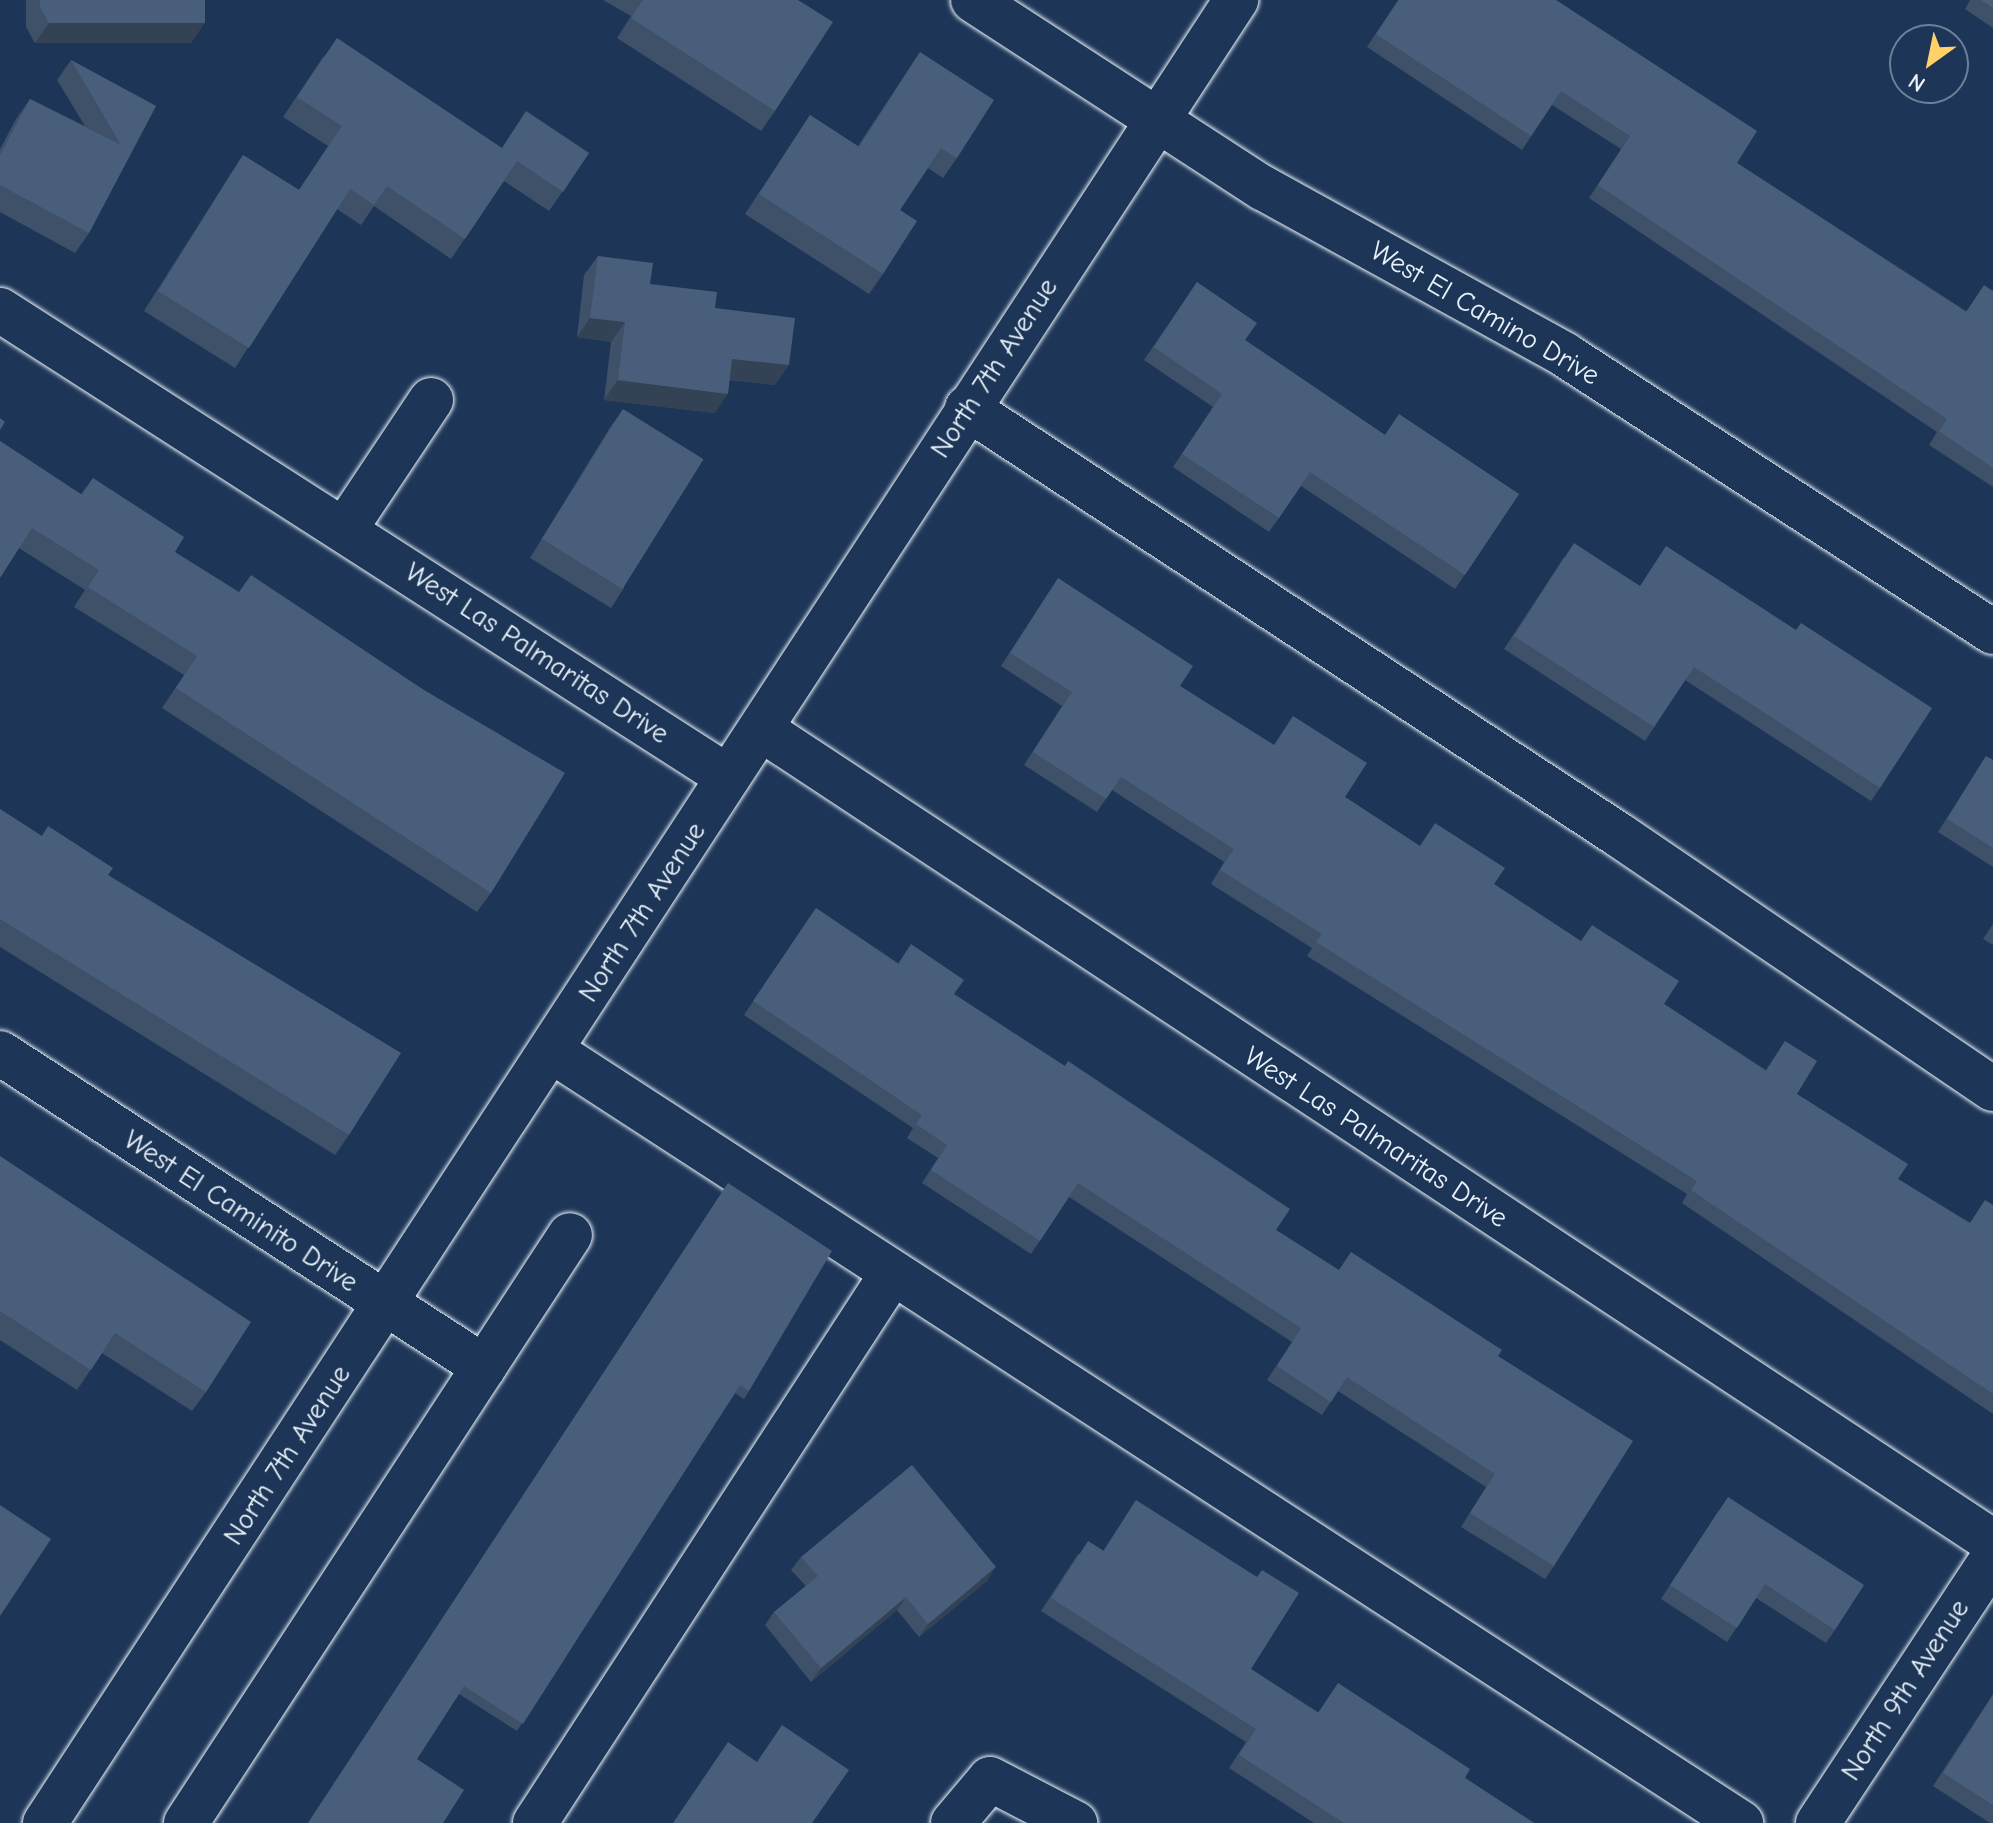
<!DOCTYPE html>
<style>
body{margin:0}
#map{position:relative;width:1993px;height:1823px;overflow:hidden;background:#1d3557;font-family:"Comic Neue",sans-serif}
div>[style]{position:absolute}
.roads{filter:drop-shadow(0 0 2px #e8f1f8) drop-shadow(0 0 2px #e8f1f8)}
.minor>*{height:44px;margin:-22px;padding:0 22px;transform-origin:22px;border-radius:22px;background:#1d3557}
.major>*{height:44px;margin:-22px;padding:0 22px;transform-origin:22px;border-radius:22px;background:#1d3557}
.wall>*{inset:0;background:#3f5169}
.shaded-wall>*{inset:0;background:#334255}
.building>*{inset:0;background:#495e7a;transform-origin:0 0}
span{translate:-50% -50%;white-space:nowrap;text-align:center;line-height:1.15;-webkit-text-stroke:6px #1d3557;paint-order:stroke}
.street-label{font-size:28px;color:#e8f1f8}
.north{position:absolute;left:1889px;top:24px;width:80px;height:80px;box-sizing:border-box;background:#1d3557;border:2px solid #6e8097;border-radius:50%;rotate:213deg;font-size:22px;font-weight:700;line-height:32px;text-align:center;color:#e8f1f8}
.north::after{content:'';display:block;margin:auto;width:28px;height:36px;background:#ffd166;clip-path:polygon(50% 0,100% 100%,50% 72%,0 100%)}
</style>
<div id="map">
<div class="roads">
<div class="minor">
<i style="left:973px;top:0;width:346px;rotate:33deg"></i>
<i style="left:1263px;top:188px;width:345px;rotate:28.9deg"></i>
<i style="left:1565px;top:355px;width:510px;rotate:32.91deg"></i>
<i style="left:0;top:310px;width:865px;rotate:32.68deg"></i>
<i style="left:967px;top:408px;width:779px;rotate:33.22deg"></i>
<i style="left:1619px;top:835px;width:452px;rotate:34.2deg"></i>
<i style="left:345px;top:529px;width:155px;rotate:-56.3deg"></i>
<i style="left:761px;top:729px;width:1476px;rotate:33.42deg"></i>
<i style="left:552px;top:1051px;width:1418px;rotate:33deg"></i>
<i style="left:0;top:1053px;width:577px;rotate:32.97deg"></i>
<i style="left:186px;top:1823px;width:702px;rotate:-56.85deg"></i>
<i style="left:535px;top:1823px;width:653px;rotate:-56.99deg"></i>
<i style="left:953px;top:1823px;width:57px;rotate:-49.9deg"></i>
<i style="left:990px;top:1779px;width:96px;rotate:27.4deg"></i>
<i style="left:1818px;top:1823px;width:318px;rotate:-56.6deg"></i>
</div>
<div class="major">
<i style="left:45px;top:1823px;width:2178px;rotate:-56.84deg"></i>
</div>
</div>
<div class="wall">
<i style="clip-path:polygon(26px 0,205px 0,191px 43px,35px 43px,26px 27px)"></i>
<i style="clip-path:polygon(603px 0,798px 0,775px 111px,761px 131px,617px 38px,631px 16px)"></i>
<i style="clip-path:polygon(1398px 0,1737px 163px,1966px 311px,1993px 291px,1993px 487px,1929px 445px,1937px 432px,1589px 198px,1621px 149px,1552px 105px,1522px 150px,1367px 47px)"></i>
<i style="clip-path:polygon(1970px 0,1993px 0,1993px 28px,1965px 9px)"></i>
<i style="clip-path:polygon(920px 52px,957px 158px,943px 178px,928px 168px,900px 210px,883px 274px,869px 294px,745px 214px,810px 115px,858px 146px)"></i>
<i style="clip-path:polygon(323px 57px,501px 148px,589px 153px,549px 211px,504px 181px,451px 259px,374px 206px,361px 225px,337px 209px,235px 368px,144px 311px,230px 175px,243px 155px,299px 190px,328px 146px,283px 117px)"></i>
<i style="clip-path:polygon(71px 60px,156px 106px,89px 233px,75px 253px,0 212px,0 149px,16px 119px,30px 99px,85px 126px,57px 80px)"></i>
<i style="clip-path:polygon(598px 256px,650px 284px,715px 308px,775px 385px,730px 380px,715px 413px,604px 400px,611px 342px,577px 337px,584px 275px)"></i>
<i style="clip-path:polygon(1197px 282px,1245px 340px,1385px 435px,1519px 494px,1455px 589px,1301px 486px,1269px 532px,1173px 467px,1213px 407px,1144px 360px)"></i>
<i style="clip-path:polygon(623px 409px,624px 588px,611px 608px,530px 558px,609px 429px)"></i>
<i style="clip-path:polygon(0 441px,81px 494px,93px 478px,175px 552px,491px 893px,477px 912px,162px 708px,184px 675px,74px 607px,85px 590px,19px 548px)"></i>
<i style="clip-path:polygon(1564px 557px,1880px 788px,1871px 801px,1685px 680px,1645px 741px,1504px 649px)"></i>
<i style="clip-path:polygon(1049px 592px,1180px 686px,1345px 797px,1420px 846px,1494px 884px,1664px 1004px,1766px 1070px,1785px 1041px,1797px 1094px,1898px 1179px,1969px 1223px,1993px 1205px,1993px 1414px,1682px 1203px,1687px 1194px,1307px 956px,1312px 948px,1211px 884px,1224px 862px,1112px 790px,1097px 812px,1024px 765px,1062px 706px,1001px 666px)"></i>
<i style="clip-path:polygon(1986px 756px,1993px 760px,1993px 867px,1938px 832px)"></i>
<i style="clip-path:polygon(0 809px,41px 836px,108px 875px,349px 1135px,335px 1155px,0 947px)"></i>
<i style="clip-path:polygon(816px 908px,898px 963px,954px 994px,1276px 1230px,1338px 1270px,1498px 1356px,1554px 1566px,1545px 1579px,1461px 1527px,1486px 1487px,1338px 1391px,1322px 1415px,1267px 1380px,1292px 1342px,1069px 1197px,1031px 1254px,922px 1183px,938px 1158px,907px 1138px,913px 1128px,744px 1015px)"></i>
<i style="clip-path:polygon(1993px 924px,1993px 945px,1983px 939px)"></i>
<i style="clip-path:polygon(0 1156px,206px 1392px,192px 1411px,102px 1353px,77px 1390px,0 1340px)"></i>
<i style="clip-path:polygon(728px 1183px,749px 1391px,744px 1399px,735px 1393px,517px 1731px,459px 1694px,417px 1759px,308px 1823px)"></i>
<i style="clip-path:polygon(1136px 1500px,1251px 1669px,1318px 1712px,1465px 1778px,1534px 1823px,1314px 1823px,1229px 1768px,1246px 1742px,1041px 1611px,1078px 1554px,1103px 1551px)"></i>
<i style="clip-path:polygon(1719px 1510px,1835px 1630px,1826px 1643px,1756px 1598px,1727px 1642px,1661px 1599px)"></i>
<i style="clip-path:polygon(801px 1557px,987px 1581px,919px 1637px,897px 1610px,811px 1682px,765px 1625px,774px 1612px,806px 1586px,791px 1570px)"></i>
<i style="clip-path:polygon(1993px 1694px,1993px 1823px,1990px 1823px,1933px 1786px)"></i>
</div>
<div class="shaded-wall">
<i style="clip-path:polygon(49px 23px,205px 23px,191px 43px,35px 43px)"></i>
<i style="clip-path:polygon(590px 318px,625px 322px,611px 342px,577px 337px)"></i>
<i style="clip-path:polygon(732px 359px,789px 365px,775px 385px,719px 378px)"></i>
<i style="clip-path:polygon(618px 380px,728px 394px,715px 413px,604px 400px)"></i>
<i style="clip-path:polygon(996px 1567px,987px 1581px,919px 1637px,928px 1624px)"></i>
<i style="clip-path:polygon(906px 1597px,897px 1610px,811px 1682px,821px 1668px)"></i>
</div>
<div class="building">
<i style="clip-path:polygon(40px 0,205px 0,205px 23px,49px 23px,40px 7px)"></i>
<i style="clip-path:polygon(643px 0,798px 0,833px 22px,775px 111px,631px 18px)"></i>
<i style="clip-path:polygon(1399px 0,1556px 0,1757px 131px,1737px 163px,1966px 312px,1984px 285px,1993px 291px,1993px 468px,1939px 431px,1947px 419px,1598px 185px,1630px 136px,1561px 91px,1531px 136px,1376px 34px)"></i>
<i style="clip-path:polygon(1981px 0,1993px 0,1993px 8px)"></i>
<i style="clip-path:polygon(337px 38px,502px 148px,526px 111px,589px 153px,563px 192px,517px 161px,465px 239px,387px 186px,374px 205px,350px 189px,249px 348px,158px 291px,243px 155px,299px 190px,342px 126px,297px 97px)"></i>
<i style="clip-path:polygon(920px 52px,994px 100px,957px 158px,941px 148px,900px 210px,917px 221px,883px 274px,759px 194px,810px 115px,859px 147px)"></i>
<i style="clip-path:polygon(71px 60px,156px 106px,89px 233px,0 185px,0 155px,30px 99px,121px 145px)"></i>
<i style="clip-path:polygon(598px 256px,653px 263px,650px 284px,717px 292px,715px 308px,795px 318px,789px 365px,732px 359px,728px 394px,618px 380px,625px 322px,590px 318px)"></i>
<i style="clip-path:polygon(1197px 282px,1257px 323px,1245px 340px,1385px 435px,1399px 414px,1519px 494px,1465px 575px,1310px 472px,1279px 518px,1182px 454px,1222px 394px,1154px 347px)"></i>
<i style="left:623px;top:409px;width:95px;height:153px;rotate:32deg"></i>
<i style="clip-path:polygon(0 418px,5px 422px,0 430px)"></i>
<i style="clip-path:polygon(0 441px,82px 495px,93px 478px,184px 537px,175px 552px,239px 592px,251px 575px,424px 690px,565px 773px,491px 893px,176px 688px,197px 656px,88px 587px,99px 570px,32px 528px,0 578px)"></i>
<i style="clip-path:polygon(1574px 543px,1640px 586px,1666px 546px,1796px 630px,1801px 623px,1932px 708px,1880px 788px,1694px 667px,1654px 727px,1514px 636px)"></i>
<i style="clip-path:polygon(1058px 578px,1193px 666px,1180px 686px,1274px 745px,1293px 716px,1367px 763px,1345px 797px,1420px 846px,1435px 823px,1505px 868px,1494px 884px,1581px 941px,1592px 925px,1679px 981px,1664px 1004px,1766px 1071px,1785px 1041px,1817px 1061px,1797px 1094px,1908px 1164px,1898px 1179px,1970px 1223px,1985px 1200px,1993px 1205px,1993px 1394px,1691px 1190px,1697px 1181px,1316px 942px,1322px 934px,1220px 870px,1234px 849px,1121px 777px,1106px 799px,1033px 752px,1072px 692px,1010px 653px)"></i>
<i style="clip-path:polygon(1986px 756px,1993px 760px,1993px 848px,1947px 819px)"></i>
<i style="clip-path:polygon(0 809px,42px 836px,48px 826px,113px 868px,108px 875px,401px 1053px,349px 1135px,0 919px)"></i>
<i style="clip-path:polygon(816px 908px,898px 964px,911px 944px,964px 980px,954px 994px,1065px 1066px,1068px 1061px,1290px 1209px,1276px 1230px,1339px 1270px,1351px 1252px,1502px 1350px,1498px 1356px,1633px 1441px,1554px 1566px,1470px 1513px,1495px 1474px,1347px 1377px,1331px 1402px,1277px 1366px,1301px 1328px,1078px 1183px,1040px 1241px,931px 1170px,947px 1145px,916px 1124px,922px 1115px,753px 1001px)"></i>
<i style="clip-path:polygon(0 1156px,251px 1322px,206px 1392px,115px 1333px,91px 1370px,0 1311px)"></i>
<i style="clip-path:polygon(728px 1183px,832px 1251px,749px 1391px,740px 1385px,523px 1724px,464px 1686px,417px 1759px,464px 1790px,443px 1823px,308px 1823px)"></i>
<i style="clip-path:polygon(912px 1465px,996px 1567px,928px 1624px,906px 1597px,821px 1668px,774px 1612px,818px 1576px,801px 1557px)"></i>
<i style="clip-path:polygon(1728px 1497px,1864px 1585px,1835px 1630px,1765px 1584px,1737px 1628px,1670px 1585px)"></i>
<i style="clip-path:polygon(1136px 1500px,1257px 1577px,1262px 1570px,1299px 1593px,1251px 1669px,1318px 1713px,1338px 1683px,1470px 1769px,1465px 1778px,1534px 1823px,1344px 1823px,1239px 1755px,1256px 1729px,1051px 1598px,1088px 1541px,1104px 1551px)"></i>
<i style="clip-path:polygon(0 1505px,51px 1539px,0 1616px)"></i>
<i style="clip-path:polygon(1993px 1695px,1993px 1805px,1943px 1773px)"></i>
<i style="clip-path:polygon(782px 1725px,849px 1770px,812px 1823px,673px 1823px,728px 1742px,757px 1762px)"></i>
</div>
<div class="street-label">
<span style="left:1485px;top:313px;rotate:30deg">West El Camino Drive</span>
<span style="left:994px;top:368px;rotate:-57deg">North 7th Avenue</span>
<span style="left:537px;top:653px;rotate:33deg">West Las Palmaritas Drive</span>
<span style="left:642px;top:912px;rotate:-57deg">North 7th Avenue</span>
<span style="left:1376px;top:1137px;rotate:33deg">West Las Palmaritas Drive</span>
<span style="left:241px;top:1211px;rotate:33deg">West El Caminito Drive</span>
<span style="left:287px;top:1455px;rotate:-57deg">North 7th Avenue</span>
<span style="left:1905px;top:1690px;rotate:-57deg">North 9th Avenue</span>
</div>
<div class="north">N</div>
</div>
